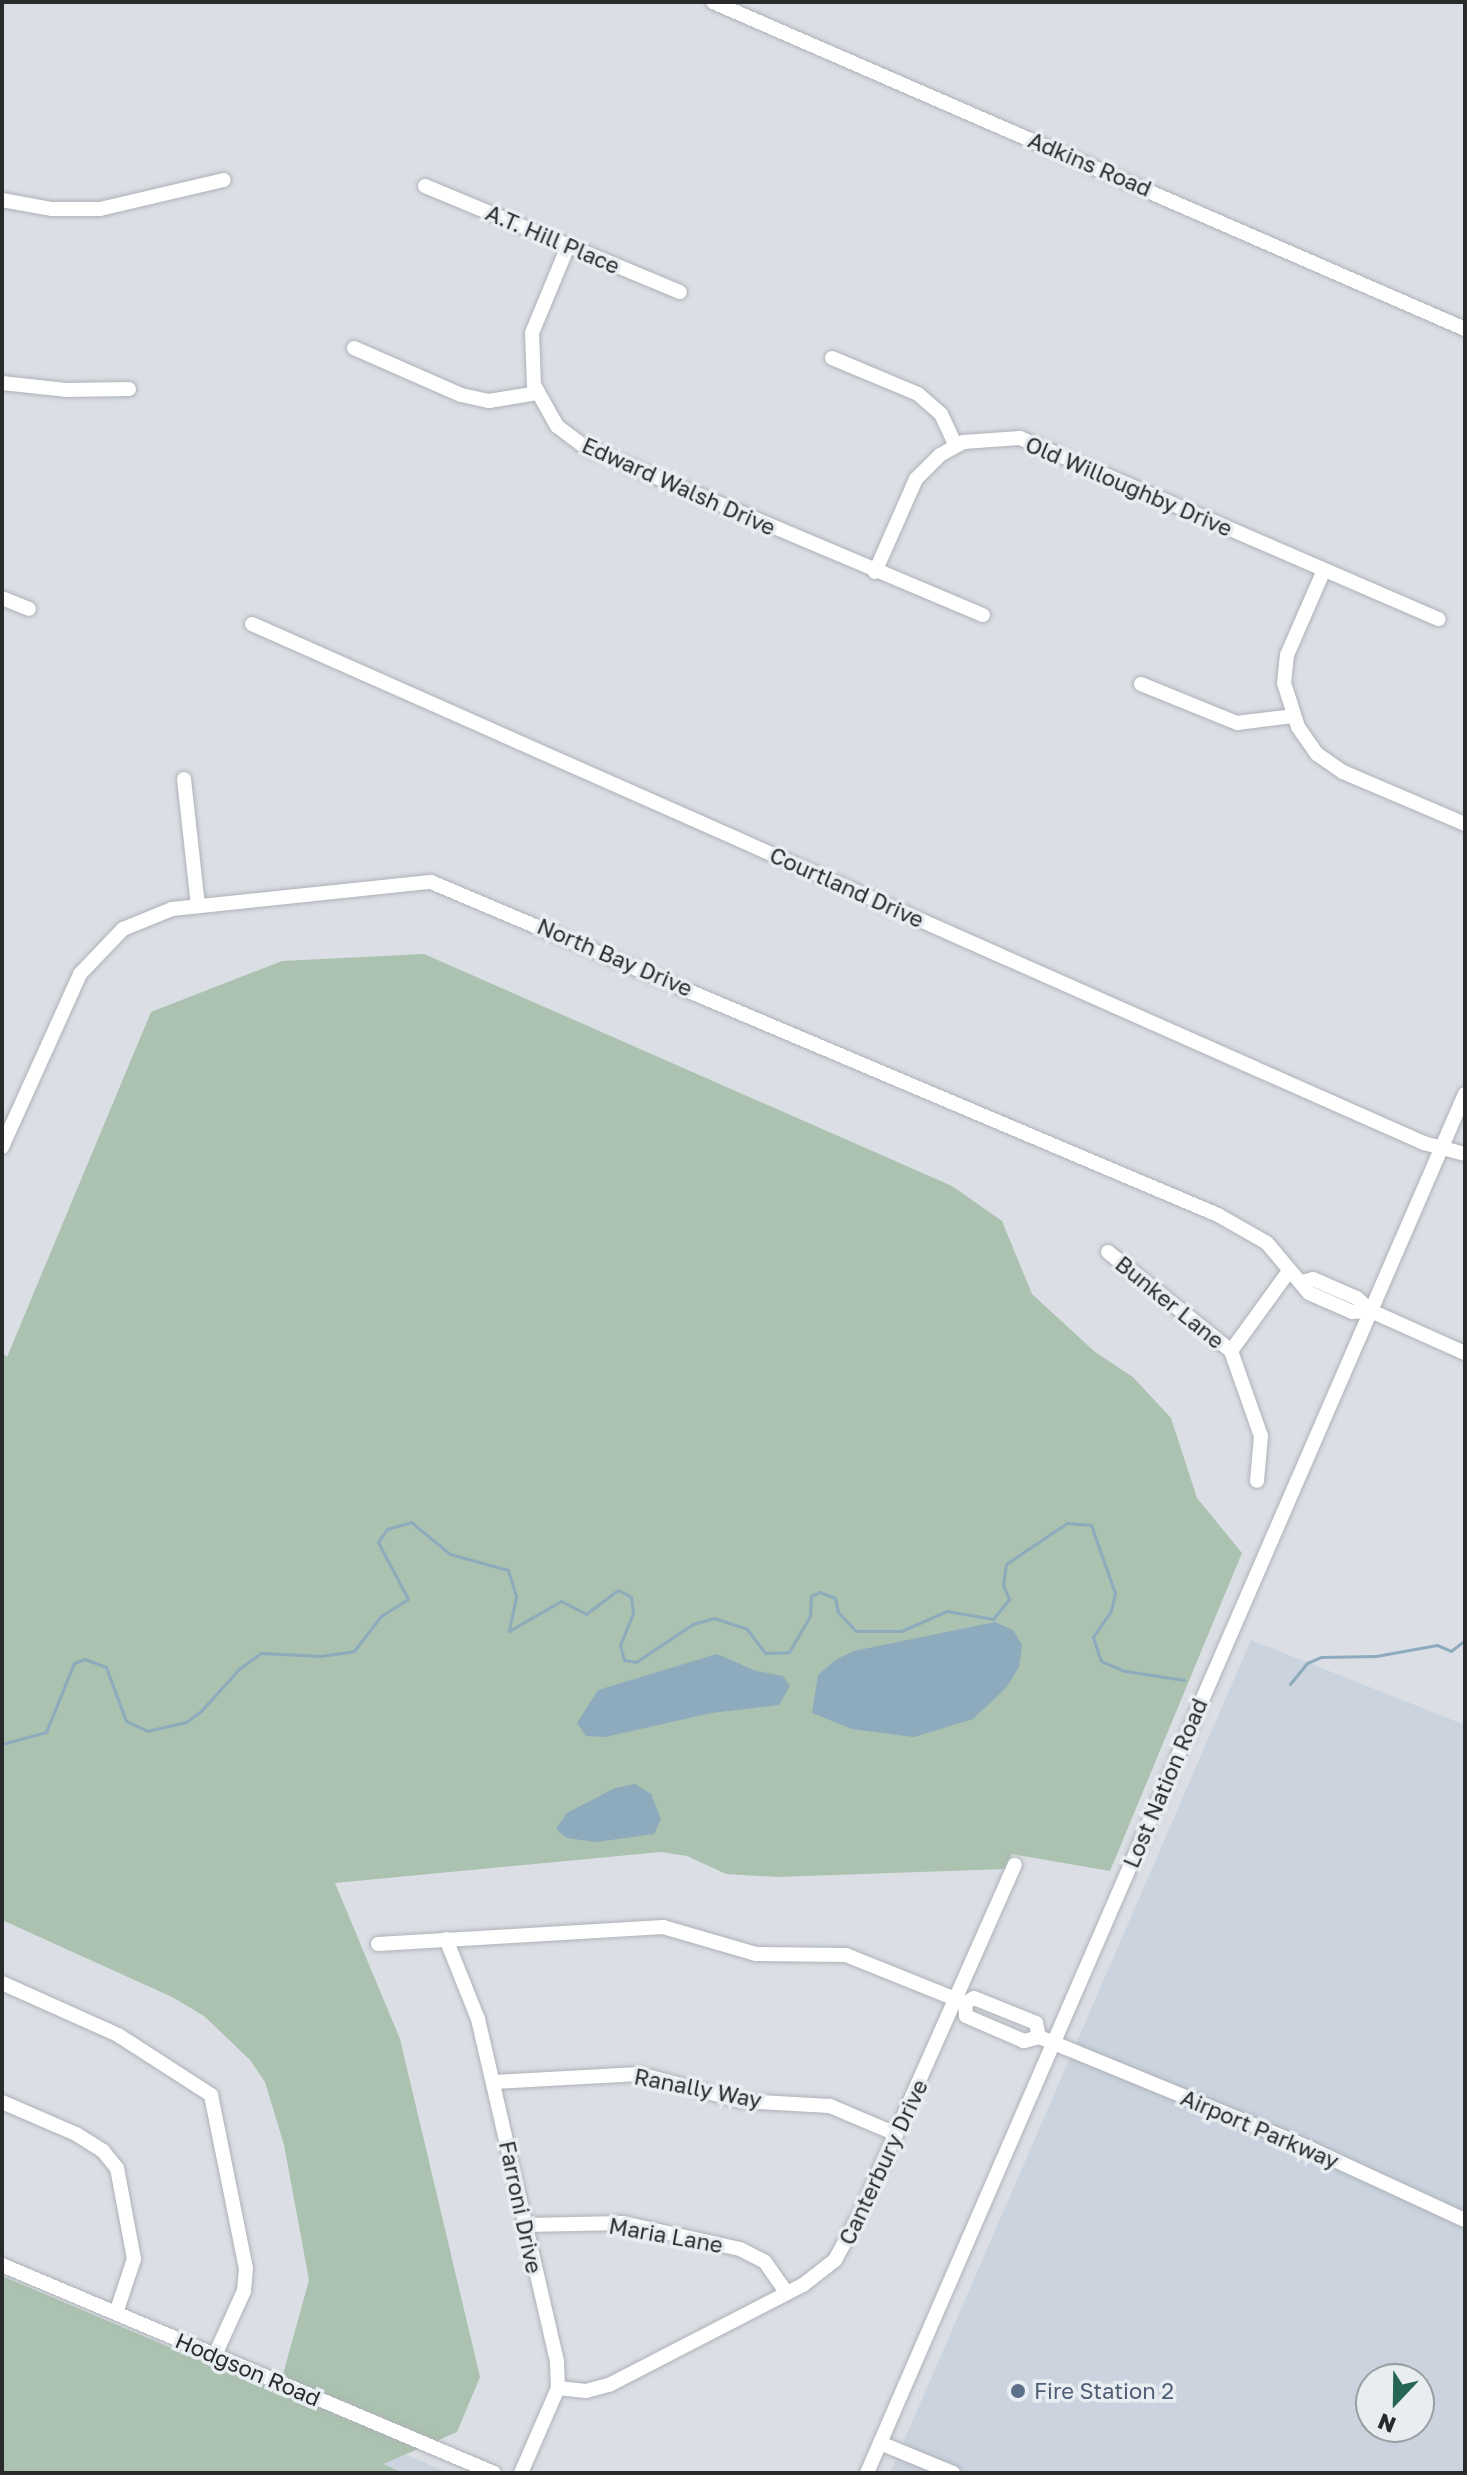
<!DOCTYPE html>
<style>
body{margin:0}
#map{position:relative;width:1467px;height:2475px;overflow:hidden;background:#dbdfe5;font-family:"Golos Text",sans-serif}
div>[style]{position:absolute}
.built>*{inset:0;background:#cad3de}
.green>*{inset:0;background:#aac2af}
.water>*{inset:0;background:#8dabbd}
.stream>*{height:3px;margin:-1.5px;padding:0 1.5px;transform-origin:1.5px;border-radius:1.5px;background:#8dabbd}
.roads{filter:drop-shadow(0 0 2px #aeb2b8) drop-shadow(0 0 2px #aeb2b8)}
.minor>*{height:14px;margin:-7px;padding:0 7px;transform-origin:7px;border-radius:7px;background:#fff}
.dots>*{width:22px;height:22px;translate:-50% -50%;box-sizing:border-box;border:4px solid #e8edf2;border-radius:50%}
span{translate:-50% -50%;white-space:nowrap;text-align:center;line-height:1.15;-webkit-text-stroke:7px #e8edf2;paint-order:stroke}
.street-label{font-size:22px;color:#282a2c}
.service-label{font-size:22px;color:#4e5e75}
.left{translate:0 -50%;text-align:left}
.frame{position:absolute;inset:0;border:4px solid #282a2c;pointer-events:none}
.north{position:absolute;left:1355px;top:2363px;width:80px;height:80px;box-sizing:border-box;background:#e8edf2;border:2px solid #9b9fa3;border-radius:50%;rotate:202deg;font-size:22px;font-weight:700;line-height:32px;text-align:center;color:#282a2c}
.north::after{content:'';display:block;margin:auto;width:28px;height:36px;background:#256553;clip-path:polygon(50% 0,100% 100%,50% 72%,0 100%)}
</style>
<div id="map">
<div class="built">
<i style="clip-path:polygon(evenodd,1251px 1640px,1465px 1725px,1465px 2473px,890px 2473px,1251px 1640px,1371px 2379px,1419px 2379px,1419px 2427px,1371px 2427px,1371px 2379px)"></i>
<i style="clip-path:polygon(402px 2453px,449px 2473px,360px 2473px)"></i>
</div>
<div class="green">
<i style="clip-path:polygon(424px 954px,952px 1186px,1002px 1221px,1032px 1294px,1095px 1352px,1133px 1377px,1171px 1418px,1197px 1498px,1242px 1553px,1110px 1871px,1012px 1854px,1004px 1869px,779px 1877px,726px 1874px,687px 1856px,661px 1852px,335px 1883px,400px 2039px,480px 2377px,457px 2432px,383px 2464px,403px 2473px,2px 2473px,2px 2276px,195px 2358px,282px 2378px,309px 2280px,284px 2145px,265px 2082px,250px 2060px,204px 2016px,172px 1997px,2px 1920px,2px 1352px,7px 1357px,151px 1012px,282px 961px)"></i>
</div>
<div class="water">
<i style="clip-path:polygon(995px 1622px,1013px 1630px,1022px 1645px,1019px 1667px,1006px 1688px,973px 1719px,914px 1737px,852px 1729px,812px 1713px,818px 1675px,835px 1660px,854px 1651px)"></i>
<i style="clip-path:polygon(717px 1654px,756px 1671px,783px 1676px,790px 1686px,779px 1705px,711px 1713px,605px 1737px,586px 1736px,577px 1723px,598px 1690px)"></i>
<i style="clip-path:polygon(635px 1784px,651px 1794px,661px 1819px,654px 1834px,596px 1842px,567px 1838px,556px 1829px,567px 1813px,615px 1788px)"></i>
</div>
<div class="stream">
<i style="left:1290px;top:1684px;width:27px;rotate:-51deg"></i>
<i style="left:1307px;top:1663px;width:15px;rotate:-23deg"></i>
<i style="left:1321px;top:1657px;width:55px;rotate:-1deg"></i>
<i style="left:1376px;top:1656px;width:62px;rotate:-10.2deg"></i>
<i style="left:1437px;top:1645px;width:15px;rotate:23deg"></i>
<i style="left:1451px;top:1651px;width:18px;rotate:-38deg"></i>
<i style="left:2px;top:1744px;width:46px;rotate:-15.3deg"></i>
<i style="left:46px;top:1732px;width:74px;rotate:-67.9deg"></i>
<i style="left:74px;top:1663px;width:12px;rotate:-20deg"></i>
<i style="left:85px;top:1659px;width:22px;rotate:21deg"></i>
<i style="left:106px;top:1667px;width:58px;rotate:69.7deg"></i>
<i style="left:126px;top:1721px;width:23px;rotate:25deg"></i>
<i style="left:147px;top:1731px;width:40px;rotate:-13deg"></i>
<i style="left:186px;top:1722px;width:19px;rotate:-36deg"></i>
<i style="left:201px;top:1711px;width:57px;rotate:-47.9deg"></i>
<i style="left:239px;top:1669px;width:27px;rotate:-36deg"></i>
<i style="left:261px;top:1653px;width:59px;rotate:2.9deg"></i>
<i style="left:320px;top:1656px;width:34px;rotate:-8deg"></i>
<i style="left:354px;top:1651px;width:44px;rotate:-52.4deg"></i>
<i style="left:381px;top:1616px;width:32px;rotate:-32deg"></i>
<i style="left:408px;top:1599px;width:64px;rotate:-117.8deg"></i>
<i style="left:378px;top:1542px;width:16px;rotate:-55deg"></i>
<i style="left:387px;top:1529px;width:25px;rotate:-16deg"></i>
<i style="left:411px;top:1522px;width:50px;rotate:39.4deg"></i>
<i style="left:450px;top:1554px;width:60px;rotate:15.4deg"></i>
<i style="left:508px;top:1570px;width:28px;rotate:73deg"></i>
<i style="left:516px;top:1597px;width:35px;rotate:102deg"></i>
<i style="left:509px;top:1631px;width:60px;rotate:-30deg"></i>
<i style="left:561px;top:1601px;width:28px;rotate:27deg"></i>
<i style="left:586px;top:1614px;width:40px;rotate:-37deg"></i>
<i style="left:618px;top:1590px;width:15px;rotate:28deg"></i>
<i style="left:631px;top:1597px;width:16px;rotate:83deg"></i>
<i style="left:633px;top:1613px;width:35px;rotate:112deg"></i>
<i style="left:620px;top:1645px;width:16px;rotate:75deg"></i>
<i style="left:624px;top:1660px;width:12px;rotate:9deg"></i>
<i style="left:636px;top:1662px;width:69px;rotate:-33.7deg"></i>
<i style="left:693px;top:1624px;width:22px;rotate:-16deg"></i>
<i style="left:714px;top:1618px;width:35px;rotate:18deg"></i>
<i style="left:747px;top:1629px;width:30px;rotate:53deg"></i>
<i style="left:765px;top:1653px;width:24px;rotate:-2deg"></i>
<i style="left:789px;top:1652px;width:42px;rotate:-59.7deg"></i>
<i style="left:810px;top:1616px;width:20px;rotate:-87deg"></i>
<i style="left:811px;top:1596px;width:10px;rotate:-24deg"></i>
<i style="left:820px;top:1592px;width:16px;rotate:22deg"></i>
<i style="left:835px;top:1598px;width:14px;rotate:78deg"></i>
<i style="left:838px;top:1612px;width:26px;rotate:47deg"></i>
<i style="left:856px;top:1631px;width:45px"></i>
<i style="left:901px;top:1631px;width:50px;rotate:-23.5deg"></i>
<i style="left:947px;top:1611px;width:47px;rotate:9.9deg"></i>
<i style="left:993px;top:1619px;width:26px;rotate:-51deg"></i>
<i style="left:1009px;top:1599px;width:15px;rotate:-113deg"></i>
<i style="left:1003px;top:1585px;width:21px;rotate:-82deg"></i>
<i style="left:1006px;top:1564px;width:73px;rotate:-33.9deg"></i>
<i style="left:1067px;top:1523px;width:24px;rotate:5deg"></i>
<i style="left:1091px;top:1525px;width:72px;rotate:70.6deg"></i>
<i style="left:1115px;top:1593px;width:18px;rotate:103deg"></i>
<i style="left:1111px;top:1611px;width:32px;rotate:125deg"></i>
<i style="left:1093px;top:1637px;width:25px;rotate:72deg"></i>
<i style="left:1101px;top:1661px;width:26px;rotate:23deg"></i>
<i style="left:1125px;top:1671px;width:60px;rotate:8.7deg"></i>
</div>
<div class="roads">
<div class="minor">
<i style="left:713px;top:2px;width:820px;rotate:23.5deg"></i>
<i style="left:425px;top:186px;width:276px;rotate:22.6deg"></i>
<i style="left:2px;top:200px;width:51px;rotate:10.2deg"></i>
<i style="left:52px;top:209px;width:48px"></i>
<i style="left:100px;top:209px;width:127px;rotate:-13.2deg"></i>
<i style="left:568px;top:246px;width:94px;rotate:112.5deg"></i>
<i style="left:532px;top:333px;width:52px;rotate:87.8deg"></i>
<i style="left:534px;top:385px;width:47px;rotate:60.7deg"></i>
<i style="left:557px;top:426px;width:35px;rotate:37deg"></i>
<i style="left:585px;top:447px;width:432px;rotate:22.9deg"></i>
<i style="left:354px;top:348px;width:117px;rotate:23.7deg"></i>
<i style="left:461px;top:395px;width:29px;rotate:12deg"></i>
<i style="left:489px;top:401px;width:50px;rotate:-9.3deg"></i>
<i style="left:832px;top:358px;width:93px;rotate:22.7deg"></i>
<i style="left:918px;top:394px;width:30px;rotate:41deg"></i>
<i style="left:941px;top:414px;width:35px;rotate:65deg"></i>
<i style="left:2px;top:383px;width:64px;rotate:6.2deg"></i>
<i style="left:66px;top:390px;width:63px;rotate:-0.9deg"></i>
<i style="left:1324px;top:570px;width:93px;rotate:113.5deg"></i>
<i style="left:1287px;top:655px;width:28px;rotate:96deg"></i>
<i style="left:1284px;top:683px;width:46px;rotate:72.3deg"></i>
<i style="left:1298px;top:727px;width:33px;rotate:55deg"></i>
<i style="left:1317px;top:754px;width:32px;rotate:35deg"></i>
<i style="left:1343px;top:772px;width:133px;rotate:23.1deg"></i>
<i style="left:875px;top:572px;width:102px;rotate:-66.2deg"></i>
<i style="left:916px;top:479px;width:34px;rotate:-45deg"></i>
<i style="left:940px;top:455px;width:26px;rotate:-29deg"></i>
<i style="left:963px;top:442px;width:57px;rotate:-4deg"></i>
<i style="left:1020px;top:438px;width:456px;rotate:23.4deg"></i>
<i style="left:2px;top:598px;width:29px;rotate:22deg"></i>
<i style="left:252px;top:624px;width:1282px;rotate:23.89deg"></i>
<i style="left:1424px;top:1143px;width:42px;rotate:15deg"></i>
<i style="left:1141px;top:684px;width:104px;rotate:22.1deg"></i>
<i style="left:1237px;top:723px;width:56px;rotate:-7.1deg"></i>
<i style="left:184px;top:779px;width:128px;rotate:83.7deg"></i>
<i style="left:2px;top:1147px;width:190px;rotate:-65.7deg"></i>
<i style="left:80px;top:974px;width:62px;rotate:-46.3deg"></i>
<i style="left:123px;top:929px;width:53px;rotate:-22.2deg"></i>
<i style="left:172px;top:909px;width:260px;rotate:-6deg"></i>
<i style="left:431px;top:882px;width:855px;rotate:22.93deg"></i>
<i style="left:1218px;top:1215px;width:56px;rotate:29.7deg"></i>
<i style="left:1267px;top:1243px;width:65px;rotate:50deg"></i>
<i style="left:1309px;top:1293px;width:47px;rotate:23.8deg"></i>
<i style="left:1352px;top:1312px;width:19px;rotate:-3deg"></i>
<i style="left:1108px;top:1252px;width:158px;rotate:38.8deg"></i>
<i style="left:1231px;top:1351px;width:90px;rotate:70.6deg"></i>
<i style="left:1261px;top:1436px;width:45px;rotate:95.1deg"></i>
<i style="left:1302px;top:1282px;width:11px;rotate:-15deg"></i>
<i style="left:1313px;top:1279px;width:48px;rotate:23.4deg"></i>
<i style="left:1357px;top:1298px;width:19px;rotate:43deg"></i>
<i style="left:1371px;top:1311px;width:103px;rotate:24.1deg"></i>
<i style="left:1231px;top:1351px;width:99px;rotate:-54.1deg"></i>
<i style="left:446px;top:1939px;width:86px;rotate:68.2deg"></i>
<i style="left:478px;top:2019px;width:352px;rotate:77deg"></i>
<i style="left:557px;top:2362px;width:26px;rotate:88deg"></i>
<i style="left:558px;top:2388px;width:93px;rotate:113.5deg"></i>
<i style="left:378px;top:1944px;width:286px;rotate:-3.4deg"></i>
<i style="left:663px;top:1927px;width:97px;rotate:16.2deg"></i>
<i style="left:756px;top:1954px;width:90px;rotate:0.6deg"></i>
<i style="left:846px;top:1955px;width:126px;rotate:21.9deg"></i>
<i style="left:2px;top:1983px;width:127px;rotate:24.1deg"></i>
<i style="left:118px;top:2035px;width:111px;rotate:32.8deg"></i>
<i style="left:211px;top:2095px;width:177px;rotate:78.6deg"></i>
<i style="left:246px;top:2268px;width:23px;rotate:95deg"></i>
<i style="left:244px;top:2291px;width:70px;rotate:114.4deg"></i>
<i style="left:974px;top:1998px;width:67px;rotate:22deg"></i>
<i style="left:1036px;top:2023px;width:14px;rotate:78deg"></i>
<i style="left:1039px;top:2037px;width:16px;rotate:165deg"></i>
<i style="left:1024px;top:2041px;width:63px;rotate:-156.7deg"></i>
<i style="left:966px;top:2016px;width:13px;rotate:-94deg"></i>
<i style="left:965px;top:2003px;width:10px;rotate:-29deg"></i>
<i style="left:1039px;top:2037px;width:292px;rotate:22.3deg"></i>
<i style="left:1309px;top:2148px;width:172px;rotate:24.8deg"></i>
<i style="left:494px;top:2082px;width:145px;rotate:-3.2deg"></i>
<i style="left:639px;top:2074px;width:106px;rotate:14.8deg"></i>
<i style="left:741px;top:2101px;width:89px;rotate:3.2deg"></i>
<i style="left:830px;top:2106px;width:72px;rotate:23deg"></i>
<i style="left:2px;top:2102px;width:81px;rotate:23.4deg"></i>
<i style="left:76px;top:2134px;width:32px;rotate:32deg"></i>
<i style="left:103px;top:2151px;width:22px;rotate:51deg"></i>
<i style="left:117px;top:2168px;width:93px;rotate:79.4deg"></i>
<i style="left:134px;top:2259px;width:57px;rotate:108.4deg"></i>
<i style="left:525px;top:2225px;width:98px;rotate:-1.2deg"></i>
<i style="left:623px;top:2223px;width:120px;rotate:12.5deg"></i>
<i style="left:740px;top:2249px;width:28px;rotate:27deg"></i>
<i style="left:765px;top:2262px;width:38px;rotate:55deg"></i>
<i style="left:2px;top:2265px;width:534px;rotate:22.92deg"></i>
<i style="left:558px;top:2388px;width:28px;rotate:6deg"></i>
<i style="left:586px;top:2391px;width:24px;rotate:-15deg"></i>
<i style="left:609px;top:2385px;width:218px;rotate:-27.3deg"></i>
<i style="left:803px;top:2285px;width:41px;rotate:-38deg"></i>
<i style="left:835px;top:2260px;width:52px;rotate:-61.5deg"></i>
<i style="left:860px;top:2214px;width:382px;rotate:-66.1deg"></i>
<i style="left:880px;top:2443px;width:79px;rotate:22.3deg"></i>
<i style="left:867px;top:2473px;width:1503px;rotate:-66.56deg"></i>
</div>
</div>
<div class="dots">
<i style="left:1018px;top:2391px;background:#5c6f8a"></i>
</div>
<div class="street-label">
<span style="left:1090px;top:164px;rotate:23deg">Adkins Road</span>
<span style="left:553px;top:239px;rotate:23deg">A.T. Hill Place</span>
<span style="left:679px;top:486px;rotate:24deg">Edward Walsh Drive</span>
<span style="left:1129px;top:486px;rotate:23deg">Old Willoughby Drive</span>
<span style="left:847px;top:887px;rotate:24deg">Courtland Drive</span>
<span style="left:615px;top:957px;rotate:23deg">North Bay Drive</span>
<span style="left:1170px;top:1302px;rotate:39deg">Bunker Lane</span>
<span style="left:1165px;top:1783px;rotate:-67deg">Lost Nation Road</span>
<span style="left:698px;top:2088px;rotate:11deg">Ranally Way</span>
<span style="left:1260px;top:2129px;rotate:23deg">Airport Parkway</span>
<span style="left:883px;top:2162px;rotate:-65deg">Canterbury Drive</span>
<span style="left:521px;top:2207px;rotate:78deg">Farroni Drive</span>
<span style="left:666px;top:2235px;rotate:10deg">Maria Lane</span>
<span style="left:248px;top:2369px;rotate:23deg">Hodgson Road</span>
</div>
<div class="service-label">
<span class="left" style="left:1034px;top:2391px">Fire Station 2</span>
</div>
<div class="frame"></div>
<div class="north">N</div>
</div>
